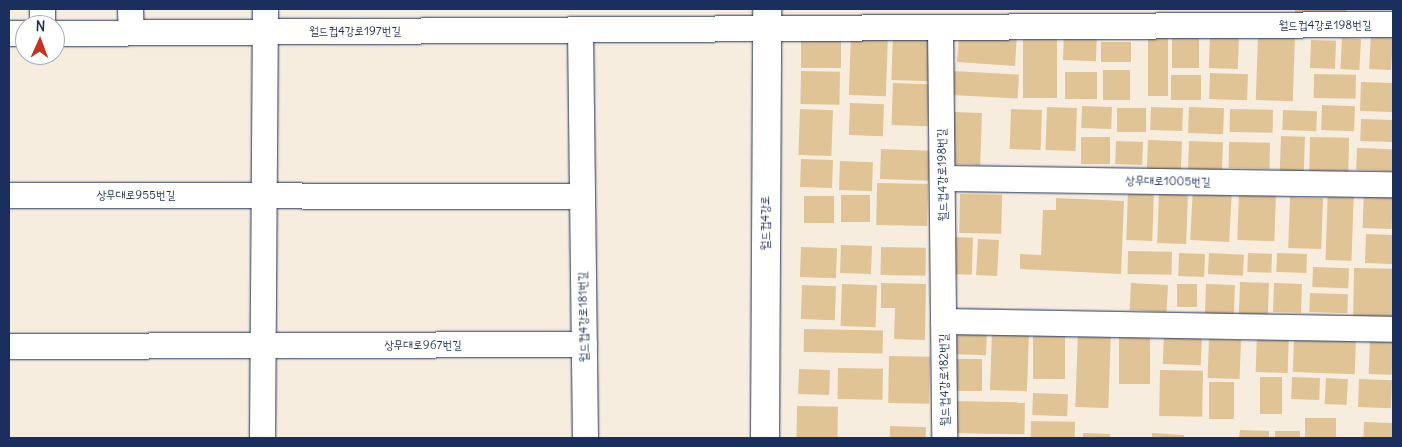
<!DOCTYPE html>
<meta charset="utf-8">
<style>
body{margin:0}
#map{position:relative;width:1402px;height:447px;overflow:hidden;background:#f6eddf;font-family:Delius,"Poor Story",sans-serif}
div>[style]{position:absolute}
.building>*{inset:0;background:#e1c495;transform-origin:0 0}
.roads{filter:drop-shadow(0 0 1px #1b2f5e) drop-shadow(0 0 1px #1b2f5e)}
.street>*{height:25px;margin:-12.5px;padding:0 12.5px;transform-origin:12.5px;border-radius:12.5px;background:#fff}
.secondary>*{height:28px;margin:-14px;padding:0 14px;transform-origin:14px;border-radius:14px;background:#fff}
span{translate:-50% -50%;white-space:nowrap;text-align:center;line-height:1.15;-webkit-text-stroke:4px #fff;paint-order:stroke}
.street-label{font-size:12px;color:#1b2f5e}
.frame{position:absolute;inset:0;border:10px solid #1b2f5e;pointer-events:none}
.north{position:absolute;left:15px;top:15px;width:50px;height:50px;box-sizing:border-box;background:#fff;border:1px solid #a4acbf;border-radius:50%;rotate:2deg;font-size:14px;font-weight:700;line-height:20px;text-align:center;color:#1b2f5e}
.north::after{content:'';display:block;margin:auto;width:18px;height:22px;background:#c8321e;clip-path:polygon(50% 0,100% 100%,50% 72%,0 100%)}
</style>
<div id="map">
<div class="building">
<i style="clip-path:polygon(1295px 9px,1347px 9px,1346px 17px,1295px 14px)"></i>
<i style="left:1064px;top:31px;width:33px;height:29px;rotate:2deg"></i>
<i style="left:1023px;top:32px;width:34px;height:66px"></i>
<i style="left:801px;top:33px;width:40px;height:35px"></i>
<i style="left:851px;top:33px;width:37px;height:62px;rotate:2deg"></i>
<i style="left:1371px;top:33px;width:22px;height:36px;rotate:3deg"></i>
<i style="left:893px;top:34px;width:38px;height:46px;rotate:2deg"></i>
<i style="clip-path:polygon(1017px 34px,1015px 66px,957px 62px,959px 37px)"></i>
<i style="left:1210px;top:34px;width:29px;height:34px;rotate:2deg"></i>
<i style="left:1258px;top:36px;width:37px;height:64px;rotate:2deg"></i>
<i style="left:1148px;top:37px;width:20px;height:59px"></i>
<i style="left:1172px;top:37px;width:27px;height:31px"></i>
<i style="left:1342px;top:38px;width:19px;height:31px;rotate:3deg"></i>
<i style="left:1311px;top:40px;width:25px;height:28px;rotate:2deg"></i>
<i style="left:1101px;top:42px;width:30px;height:20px"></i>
<i style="left:1103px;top:70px;width:27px;height:30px"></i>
<i style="left:801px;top:71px;width:39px;height:33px;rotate:1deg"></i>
<i style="left:953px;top:71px;width:66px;height:24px;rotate:3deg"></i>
<i style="left:1065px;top:72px;width:32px;height:27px"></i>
<i style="left:1210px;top:73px;width:38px;height:26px;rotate:2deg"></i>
<i style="left:1314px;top:74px;width:42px;height:24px;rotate:1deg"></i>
<i style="left:1171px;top:75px;width:30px;height:25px"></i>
<i style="left:1361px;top:82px;width:32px;height:29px;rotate:2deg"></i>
<i style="left:893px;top:83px;width:36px;height:42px;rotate:2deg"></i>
<i style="left:850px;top:103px;width:34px;height:32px;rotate:2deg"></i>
<i style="left:1322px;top:105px;width:33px;height:25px;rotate:2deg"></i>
<i style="left:1082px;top:106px;width:30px;height:22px;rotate:2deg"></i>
<i style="left:1047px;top:107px;width:30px;height:43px;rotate:2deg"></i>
<i style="left:1151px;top:107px;width:32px;height:23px;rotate:2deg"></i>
<i style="left:1189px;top:107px;width:35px;height:26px;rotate:2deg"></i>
<i style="left:1117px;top:108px;width:29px;height:24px"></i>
<i style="left:800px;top:109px;width:33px;height:46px;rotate:2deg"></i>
<i style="left:1011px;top:109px;width:31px;height:40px;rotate:2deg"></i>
<i style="left:1230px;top:109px;width:43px;height:23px;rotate:1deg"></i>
<i style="left:1283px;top:110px;width:34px;height:20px;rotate:2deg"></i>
<i style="left:954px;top:112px;width:28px;height:52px;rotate:2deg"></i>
<i style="left:1361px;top:119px;width:32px;height:22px;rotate:2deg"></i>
<i style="left:1281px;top:136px;width:24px;height:36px;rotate:2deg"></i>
<i style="left:1081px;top:137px;width:29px;height:27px"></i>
<i style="left:1310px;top:137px;width:39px;height:36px;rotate:1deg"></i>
<i style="left:1148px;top:140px;width:34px;height:30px;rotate:2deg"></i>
<i style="left:1116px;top:141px;width:27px;height:23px;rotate:2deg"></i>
<i style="left:1189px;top:141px;width:34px;height:30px;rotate:2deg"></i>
<i style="left:1229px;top:142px;width:41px;height:26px;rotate:1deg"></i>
<i style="left:1357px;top:148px;width:36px;height:22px;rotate:2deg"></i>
<i style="left:881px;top:149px;width:49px;height:30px;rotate:2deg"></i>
<i style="left:801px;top:159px;width:32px;height:28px;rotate:2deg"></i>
<i style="left:840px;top:161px;width:33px;height:29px;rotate:2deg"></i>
<i style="left:877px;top:183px;width:51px;height:42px;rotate:1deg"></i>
<i style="left:1193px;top:187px;width:39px;height:53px;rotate:3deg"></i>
<i style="left:1328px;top:188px;width:26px;height:72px;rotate:2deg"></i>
<i style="left:1364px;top:188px;width:29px;height:40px;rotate:2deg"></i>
<i style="left:1128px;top:191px;width:26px;height:49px;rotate:2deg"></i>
<i style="left:1159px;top:191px;width:29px;height:52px;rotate:2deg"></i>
<i style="left:1239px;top:192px;width:37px;height:48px;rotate:2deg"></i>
<i style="left:960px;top:194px;width:42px;height:39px;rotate:1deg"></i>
<i style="left:841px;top:195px;width:29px;height:27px"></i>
<i style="left:804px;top:196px;width:30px;height:27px"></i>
<i style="left:1290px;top:197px;width:33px;height:51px;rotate:2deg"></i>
<i style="clip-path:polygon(1056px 198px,1124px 201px,1121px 274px,1020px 269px,1020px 254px,1041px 255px,1043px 210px,1056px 210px)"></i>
<i style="left:1366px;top:234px;width:27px;height:29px;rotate:2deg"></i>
<i style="left:950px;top:237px;width:23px;height:37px;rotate:2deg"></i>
<i style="left:978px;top:239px;width:21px;height:36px;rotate:3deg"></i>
<i style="left:841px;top:245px;width:31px;height:28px;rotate:2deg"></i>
<i style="left:801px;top:247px;width:36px;height:30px;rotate:2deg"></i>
<i style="left:881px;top:247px;width:45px;height:28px;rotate:1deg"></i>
<i style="left:1128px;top:251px;width:44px;height:23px;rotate:1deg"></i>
<i style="left:1179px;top:253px;width:26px;height:23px;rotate:2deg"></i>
<i style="left:1209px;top:253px;width:35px;height:21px;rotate:3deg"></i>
<i style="left:1248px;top:253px;width:24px;height:19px;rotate:2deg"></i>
<i style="left:1277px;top:253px;width:30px;height:19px;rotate:2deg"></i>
<i style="left:1313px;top:267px;width:36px;height:20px;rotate:2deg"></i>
<i style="left:1354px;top:268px;width:39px;height:51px;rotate:1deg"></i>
<i style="left:1240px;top:282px;width:29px;height:36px;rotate:2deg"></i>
<i style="clip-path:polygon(881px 283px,926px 284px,925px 340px,894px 339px,895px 308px,881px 308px)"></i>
<i style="left:1131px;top:283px;width:37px;height:27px;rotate:3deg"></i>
<i style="left:1274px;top:283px;width:28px;height:29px;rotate:2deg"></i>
<i style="left:842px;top:284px;width:35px;height:42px;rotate:2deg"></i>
<i style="left:1177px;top:284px;width:20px;height:23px"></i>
<i style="left:1206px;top:284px;width:29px;height:33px;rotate:2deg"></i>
<i style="left:802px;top:285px;width:34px;height:34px;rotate:2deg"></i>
<i style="left:1310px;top:293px;width:38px;height:19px;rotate:2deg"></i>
<i style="left:953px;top:328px;width:34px;height:26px;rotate:2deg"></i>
<i style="left:804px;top:329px;width:79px;height:23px;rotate:1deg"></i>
<i style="left:1033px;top:330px;width:32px;height:49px"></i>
<i style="left:1078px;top:330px;width:33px;height:77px;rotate:2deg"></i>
<i style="left:992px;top:331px;width:37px;height:59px;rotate:2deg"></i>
<i style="left:1119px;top:332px;width:31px;height:52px"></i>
<i style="left:1164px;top:332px;width:38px;height:32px;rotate:2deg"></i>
<i style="left:1257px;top:333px;width:32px;height:39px;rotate:2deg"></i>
<i style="left:1294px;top:337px;width:62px;height:35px;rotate:2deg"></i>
<i style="left:1370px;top:337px;width:23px;height:37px;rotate:2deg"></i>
<i style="left:1209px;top:339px;width:32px;height:39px;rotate:2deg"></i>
<i style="left:889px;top:356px;width:41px;height:47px;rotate:1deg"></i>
<i style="left:952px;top:359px;width:30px;height:32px"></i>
<i style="left:838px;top:368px;width:45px;height:31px;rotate:1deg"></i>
<i style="left:799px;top:369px;width:31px;height:25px;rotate:2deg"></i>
<i style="left:1160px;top:370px;width:43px;height:46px;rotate:1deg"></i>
<i style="left:1260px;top:377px;width:22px;height:37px"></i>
<i style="left:1292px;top:377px;width:28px;height:22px;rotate:2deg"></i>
<i style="left:1326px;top:378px;width:22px;height:26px;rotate:3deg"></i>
<i style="left:1359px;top:379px;width:33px;height:28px;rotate:2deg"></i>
<i style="left:1209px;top:382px;width:25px;height:37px"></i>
<i style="left:1033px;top:393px;width:35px;height:22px;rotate:2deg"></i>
<i style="left:950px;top:401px;width:75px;height:32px;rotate:1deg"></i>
<i style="left:797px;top:406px;width:41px;height:32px;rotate:1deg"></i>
<i style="left:1305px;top:418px;width:31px;height:20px"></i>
<i style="left:1031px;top:421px;width:44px;height:17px;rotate:1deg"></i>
<i style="left:1364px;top:422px;width:29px;height:16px;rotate:2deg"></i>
<i style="left:890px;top:426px;width:36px;height:12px;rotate:2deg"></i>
<i style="clip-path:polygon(1240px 430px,1269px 431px,1269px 438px,1239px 438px)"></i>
<i style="left:1275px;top:431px;width:25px;height:7px"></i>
<i style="clip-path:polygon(1083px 433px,1110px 434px,1110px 438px,1083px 438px)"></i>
<i style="clip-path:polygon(1152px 433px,1184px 435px,1184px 438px,1152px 438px)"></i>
</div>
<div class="roads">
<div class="street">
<i style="left:130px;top:9px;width:23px;rotate:88deg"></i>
<i style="left:42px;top:25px;width:16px;rotate:-90deg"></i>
<i style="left:940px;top:28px;width:410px;rotate:89.4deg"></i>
<i style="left:580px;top:30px;width:408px;rotate:89.3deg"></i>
<i style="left:9px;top:33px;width:16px"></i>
<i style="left:55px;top:33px;width:1338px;rotate:-0.39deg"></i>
<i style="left:942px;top:178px;width:451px;rotate:0.8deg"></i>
<i style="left:9px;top:195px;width:573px;rotate:0.1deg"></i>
<i style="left:943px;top:321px;width:450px;rotate:1deg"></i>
<i style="left:9px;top:346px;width:575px;rotate:-0.2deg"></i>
<i style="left:262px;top:438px;width:429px;rotate:-89.6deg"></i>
</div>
<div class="secondary">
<i style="left:765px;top:438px;width:429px;rotate:-89.7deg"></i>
</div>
</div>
<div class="street-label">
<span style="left:1325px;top:25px">월드컵4강로198번길</span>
<span style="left:355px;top:31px">월드컵4강로197번길</span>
<span style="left:942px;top:175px;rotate:-91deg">월드컵4강로198번길</span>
<span style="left:1168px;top:181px;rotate:1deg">상무대로1005번길</span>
<span style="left:136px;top:195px">상무대로955번길</span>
<span style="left:765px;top:223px;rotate:-90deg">월드컵4강로</span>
<span style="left:583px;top:317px;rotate:-91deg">월드컵4강로181번길</span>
<span style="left:423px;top:345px">상무대로967번길</span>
<span style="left:944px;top:380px;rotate:-91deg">월드컵4강로182번길</span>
</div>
<div class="frame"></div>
<div class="north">N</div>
</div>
